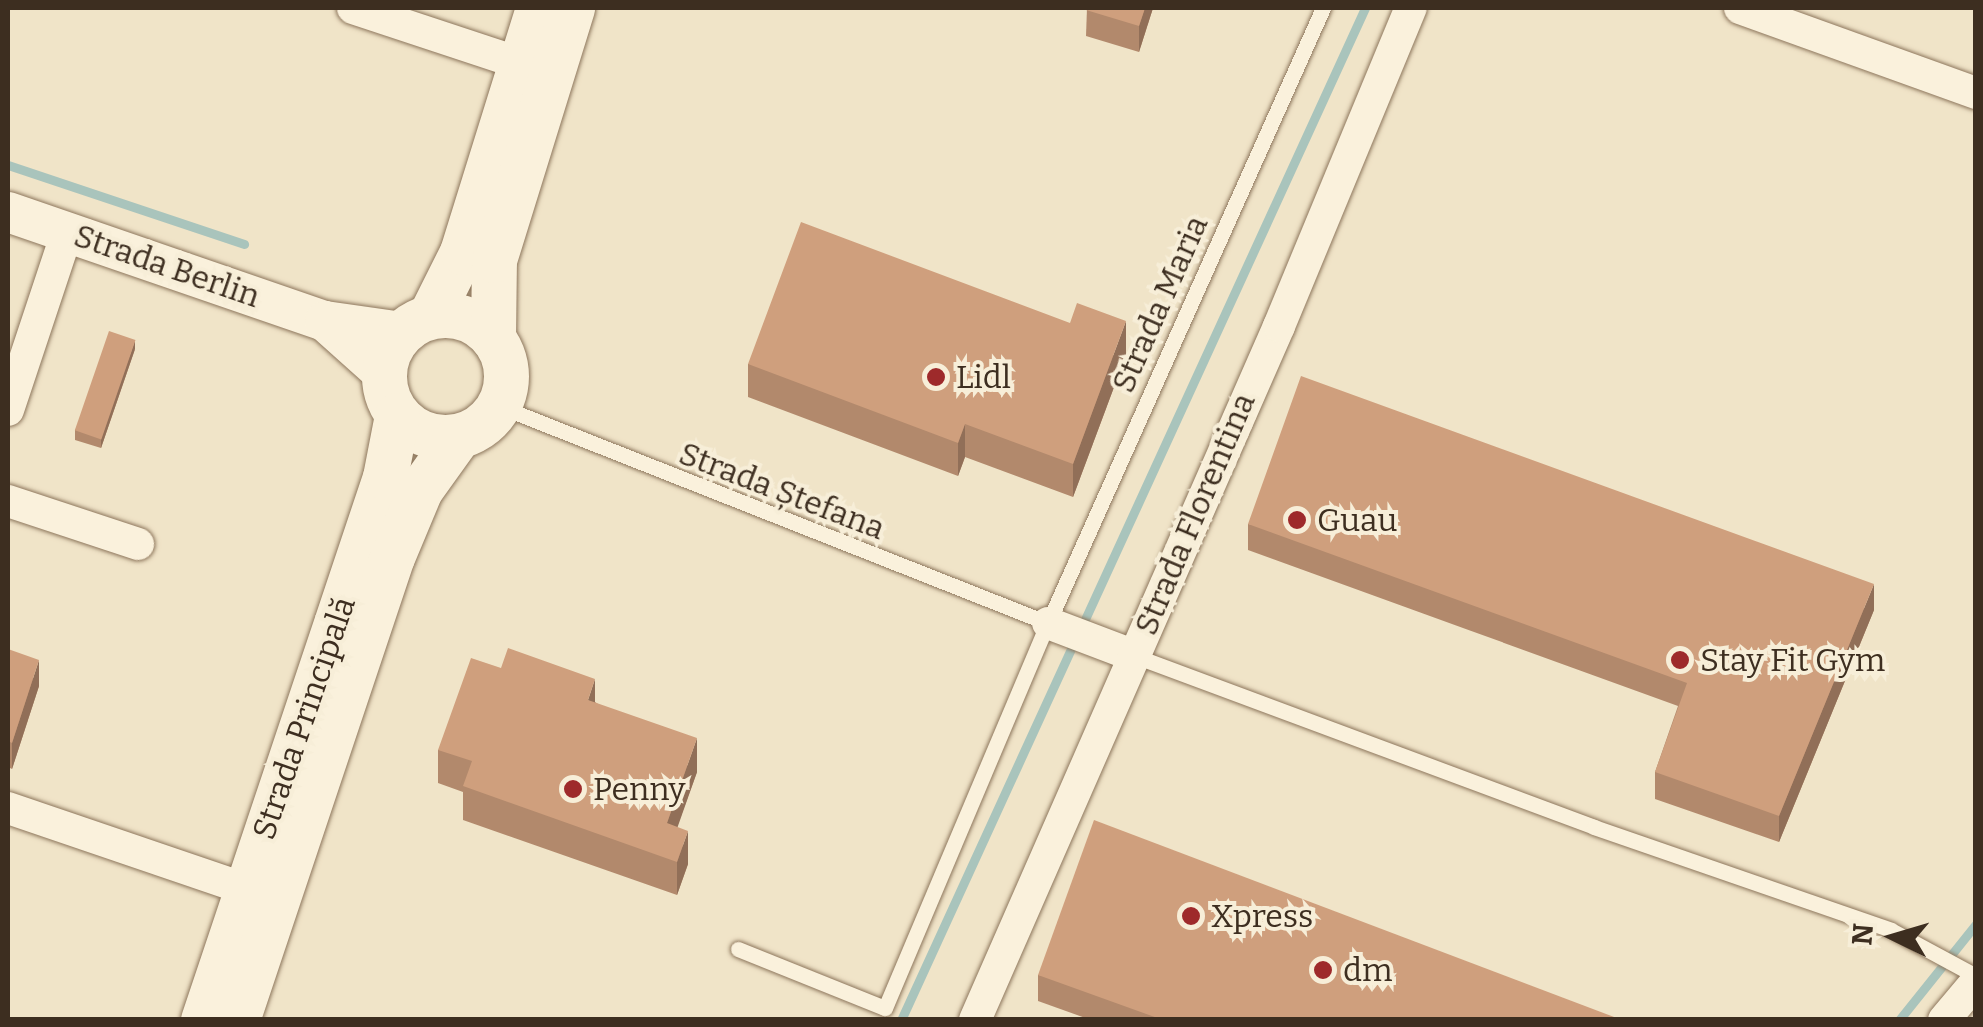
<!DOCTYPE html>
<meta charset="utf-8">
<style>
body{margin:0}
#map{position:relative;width:1983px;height:1027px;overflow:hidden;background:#f0e4c8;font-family:Bitter,serif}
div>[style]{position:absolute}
.stream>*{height:9px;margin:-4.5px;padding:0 4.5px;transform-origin:4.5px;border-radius:4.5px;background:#a9c4bc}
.roads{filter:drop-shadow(0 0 2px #8d765c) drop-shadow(0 0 2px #8d765c)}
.service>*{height:15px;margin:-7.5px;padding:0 7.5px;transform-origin:7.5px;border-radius:7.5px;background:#faf1dc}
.minor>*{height:32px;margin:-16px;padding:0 16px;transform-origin:16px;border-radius:16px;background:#faf1dc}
.tertiary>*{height:40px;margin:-20px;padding:0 20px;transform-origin:20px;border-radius:20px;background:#faf1dc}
.secondary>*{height:45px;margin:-22.5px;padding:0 22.5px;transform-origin:22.5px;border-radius:22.5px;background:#faf1dc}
.secondary>.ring{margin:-22.5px;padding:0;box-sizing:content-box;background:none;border:45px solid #faf1dc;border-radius:50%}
.wall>*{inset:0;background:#b2896c}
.shaded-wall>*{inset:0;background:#916f58}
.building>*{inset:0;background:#cf9f7d;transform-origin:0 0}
.dots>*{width:28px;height:28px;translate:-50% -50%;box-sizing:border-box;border:5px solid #f7eed8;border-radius:50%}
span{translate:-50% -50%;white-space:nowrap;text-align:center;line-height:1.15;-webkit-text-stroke:8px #f7eed8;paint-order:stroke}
.street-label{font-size:32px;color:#3d2e20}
.poi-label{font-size:32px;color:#3d2e20}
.left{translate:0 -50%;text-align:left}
.frame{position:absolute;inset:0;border:10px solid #3d2e20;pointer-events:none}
.north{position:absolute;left:1843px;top:887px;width:100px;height:100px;-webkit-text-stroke:8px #f7eed8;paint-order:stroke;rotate:275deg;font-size:28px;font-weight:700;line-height:40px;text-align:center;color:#3d2e20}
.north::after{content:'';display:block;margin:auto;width:35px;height:45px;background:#3d2e20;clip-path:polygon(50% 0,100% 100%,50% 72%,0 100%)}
</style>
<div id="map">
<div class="stream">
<i style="left:8px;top:165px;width:249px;rotate:18.5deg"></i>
<i style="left:1081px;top:628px;width:682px;rotate:-65.39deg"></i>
<i style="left:901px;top:1020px;width:416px;rotate:-65.4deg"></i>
<i style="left:1899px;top:1020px;width:123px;rotate:-51.3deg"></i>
</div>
<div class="roads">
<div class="service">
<i style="left:499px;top:406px;width:590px;rotate:21.57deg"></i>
<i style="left:1135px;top:656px;width:490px;rotate:20.4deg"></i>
<i style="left:1594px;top:827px;width:314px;rotate:19.1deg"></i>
<i style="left:1891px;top:930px;width:97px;rotate:28.4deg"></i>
<i style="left:738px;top:949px;width:158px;rotate:21.9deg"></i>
<i style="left:885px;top:1008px;width:418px;rotate:-67.1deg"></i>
<i style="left:1048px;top:623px;width:674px;rotate:-65.91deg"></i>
</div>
<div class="minor">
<i style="left:353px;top:8px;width:175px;rotate:18.3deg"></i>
<i style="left:1740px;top:8px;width:251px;rotate:19.8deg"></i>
<i style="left:8px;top:410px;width:187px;rotate:-71.6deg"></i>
<i style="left:8px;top:501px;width:137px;rotate:18.3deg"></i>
<i style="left:1048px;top:623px;width:93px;rotate:20.8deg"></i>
<i style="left:8px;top:808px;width:251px;rotate:18.8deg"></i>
<i style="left:975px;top:1020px;width:758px;rotate:-66.34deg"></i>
<i style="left:1279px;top:326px;width:344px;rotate:-67.5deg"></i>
<i style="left:1944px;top:1020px;width:50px;rotate:-49.9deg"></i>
</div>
<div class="tertiary">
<i style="left:8px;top:212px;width:335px;rotate:19deg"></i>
<i style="left:325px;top:321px;width:78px;rotate:8.1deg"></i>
<i style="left:325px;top:321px;width:78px;rotate:41.9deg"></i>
</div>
<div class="secondary">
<i class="ring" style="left:384px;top:315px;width:77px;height:77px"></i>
<i style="left:430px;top:316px;width:72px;rotate:-63.4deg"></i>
<i style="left:462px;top:252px;width:256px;rotate:-72.7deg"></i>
<i style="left:493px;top:338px;width:78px;rotate:-89.3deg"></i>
<i style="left:494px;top:260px;width:264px;rotate:-72.8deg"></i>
<i style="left:203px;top:1020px;width:573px;rotate:-71.47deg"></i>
<i style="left:385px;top:477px;width:63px;rotate:-79deg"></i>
<i style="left:237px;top:1020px;width:488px;rotate:-71.5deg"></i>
<i style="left:392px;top:557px;width:73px;rotate:-67.3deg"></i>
<i style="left:420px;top:490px;width:65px;rotate:-54.4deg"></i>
</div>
</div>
<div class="wall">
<i style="clip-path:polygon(1087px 8px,1153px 8px,1139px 52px,1086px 36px)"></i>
<i style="clip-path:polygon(135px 349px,101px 448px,75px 440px,75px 430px)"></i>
<i style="clip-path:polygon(1126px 355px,1073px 497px,965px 457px,958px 476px,748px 397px,748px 364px)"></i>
<i style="clip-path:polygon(1248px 524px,1874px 610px,1779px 842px,1655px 799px,1655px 772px,1678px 706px,1248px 550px)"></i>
<i style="clip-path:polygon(8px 649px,39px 686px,12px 769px,8px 767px)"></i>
<i style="clip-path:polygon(595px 702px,697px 772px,677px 827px,688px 864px,677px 895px,463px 820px,463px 792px,438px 783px,438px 750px)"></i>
<i style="clip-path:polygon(1038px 975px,1622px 1020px,1091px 1020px,1038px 1001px)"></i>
</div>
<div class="shaded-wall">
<i style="clip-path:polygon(1145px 8px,1153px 8px,1139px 52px,1139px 26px)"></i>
<i style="clip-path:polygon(1126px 321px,1126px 355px,1073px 497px,1073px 464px)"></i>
<i style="clip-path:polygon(135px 340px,135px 349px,101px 448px,101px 439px)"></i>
<i style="clip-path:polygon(965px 424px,965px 457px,958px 476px,958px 443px)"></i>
<i style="clip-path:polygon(1874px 584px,1874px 610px,1779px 842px,1779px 816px)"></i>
<i style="clip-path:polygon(39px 660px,39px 686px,12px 769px,12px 743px)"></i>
<i style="clip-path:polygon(595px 679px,595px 713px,588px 700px)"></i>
<i style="clip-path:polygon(697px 738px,697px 772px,667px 857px,667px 823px)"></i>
<i style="clip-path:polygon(688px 831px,688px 864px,677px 895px,677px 862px)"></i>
</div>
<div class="building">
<i style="clip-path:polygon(1087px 8px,1145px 8px,1139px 26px,1086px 10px)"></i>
<i style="clip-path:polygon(801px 222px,1070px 323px,1077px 303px,1126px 321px,1073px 464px,965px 424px,958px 443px,748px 364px)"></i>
<i style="left:109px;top:331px;width:28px;height:105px;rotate:19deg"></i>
<i style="clip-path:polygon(1301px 376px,1874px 584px,1779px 816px,1655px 772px,1687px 683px,1248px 524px)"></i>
<i style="clip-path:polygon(508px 648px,595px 679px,588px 700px,697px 738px,667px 823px,688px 831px,677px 862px,463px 786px,472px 761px,438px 750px,471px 658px,501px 668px)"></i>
<i style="clip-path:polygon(8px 649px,39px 660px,12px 743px,8px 741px)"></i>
<i style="clip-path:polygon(1094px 820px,1622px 1020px,1163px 1020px,1038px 975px)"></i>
</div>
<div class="dots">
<i style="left:936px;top:377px;background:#9e2a2b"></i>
<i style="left:1297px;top:520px;background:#9e2a2b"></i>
<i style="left:1680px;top:660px;background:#9e2a2b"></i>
<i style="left:573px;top:789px;background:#9e2a2b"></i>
<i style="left:1191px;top:916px;background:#9e2a2b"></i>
<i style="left:1323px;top:970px;background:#9e2a2b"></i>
</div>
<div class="street-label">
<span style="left:167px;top:266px;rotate:19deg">Strada Berlin</span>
<span style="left:1160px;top:304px;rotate:-66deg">Strada Maria</span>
<span style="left:782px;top:491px;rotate:21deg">Strada Ștefana</span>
<span style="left:1195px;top:514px;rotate:-67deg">Strada Florentina</span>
<span style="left:304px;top:718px;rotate:-71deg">Strada Principală</span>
</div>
<div class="poi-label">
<span class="left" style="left:956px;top:377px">Lidl</span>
<span class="left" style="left:1317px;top:520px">Guau</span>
<span class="left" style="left:1700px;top:660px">Stay Fit Gym</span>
<span class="left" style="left:593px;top:789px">Penny</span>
<span class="left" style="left:1211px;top:916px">Xpress</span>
<span class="left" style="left:1343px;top:970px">dm</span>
</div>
<div class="frame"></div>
<div class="north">N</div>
</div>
